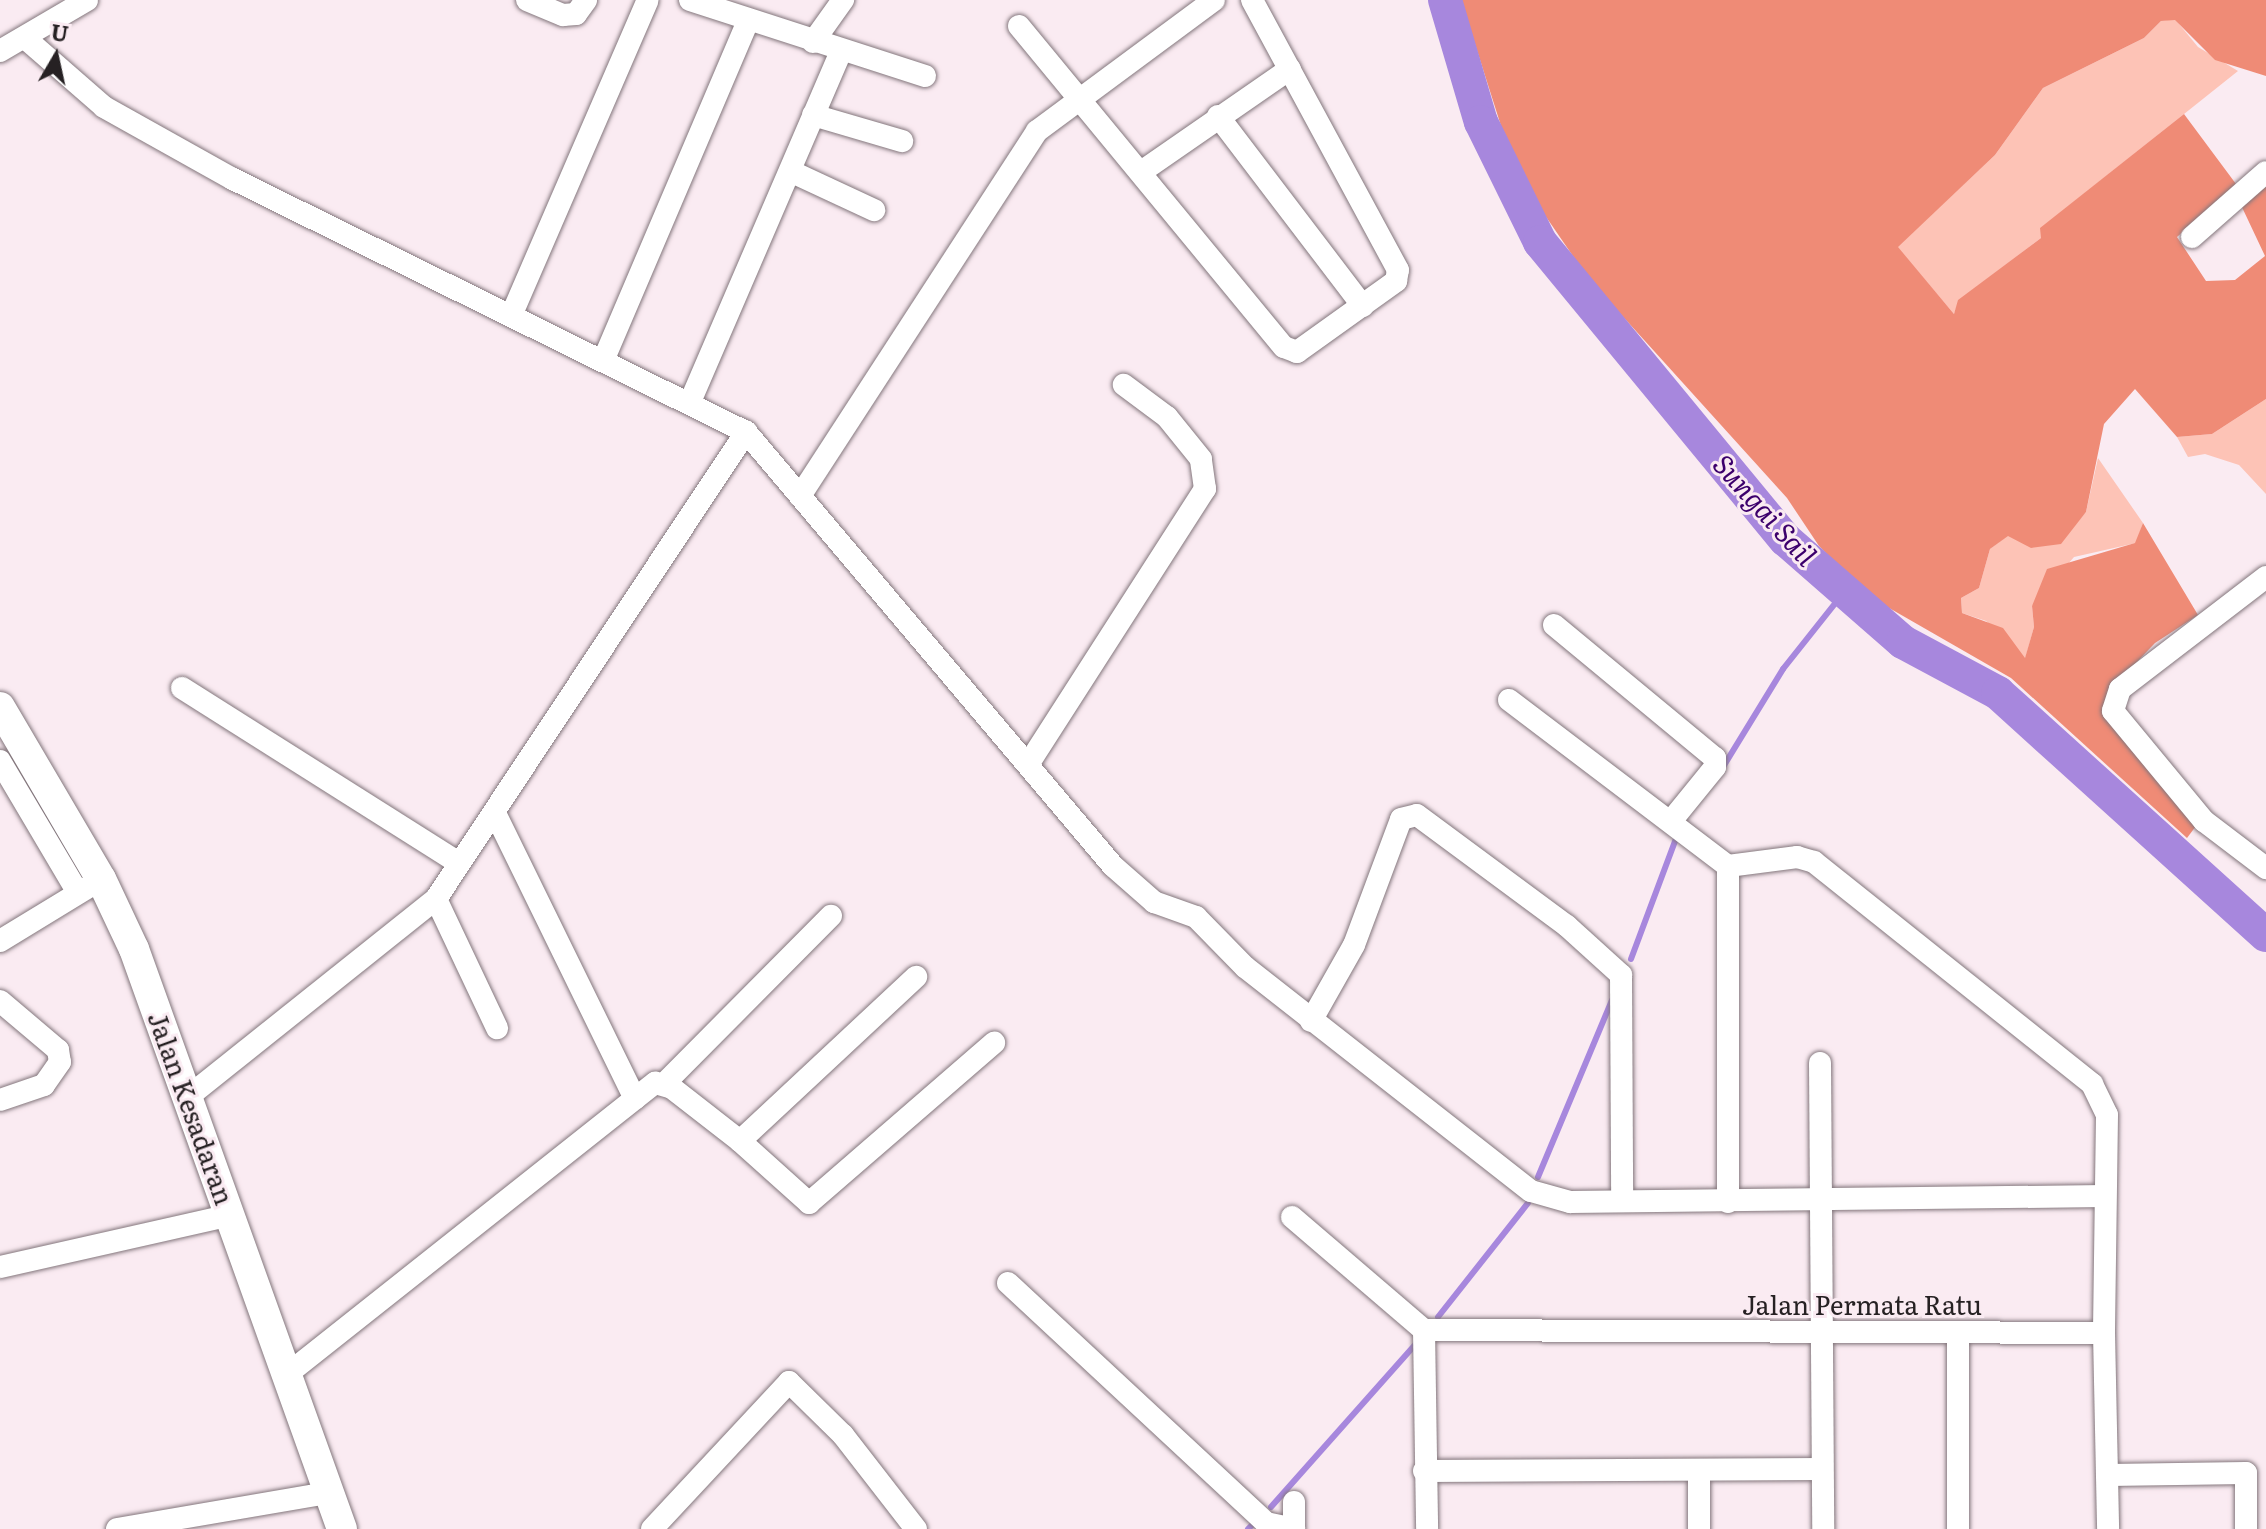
<!DOCTYPE html>
<style>
body{margin:0}
#map{position:relative;width:2266px;height:1529px;overflow:hidden;background:#faebf2;font-family:Literata,serif}
div>[style]{position:absolute}
.green>*{inset:0;background:#fdc3b6}
.forest>*{inset:0;background:#ef8b76}
.stream>*{height:6px;margin:-3px;padding:0 3px;transform-origin:3px;border-radius:3px;background:#a787dd}
.river>*{height:34px;margin:-17px;padding:0 17px;transform-origin:17px;border-radius:17px;background:#a787dd}
.roads{filter:drop-shadow(0 0 2px #83767c) drop-shadow(0 0 2px #83767c)}
.street>*{height:22px;margin:-11px;padding:0 11px;transform-origin:11px;border-radius:11px;background:#fff}
.secondary>*{height:30px;margin:-15px;padding:0 15px;transform-origin:15px;border-radius:15px;background:#fff}
span{translate:-50% -50%;white-space:nowrap;text-align:center;line-height:1.15;-webkit-text-stroke:6px #faebf2;paint-order:stroke}
.street-label{font-size:26px;color:#262123}
.water-label{font-size:28px;color:#3c006c;font-style:italic}
.north{position:absolute;left:16px;top:16px;width:80px;height:80px;-webkit-text-stroke:6px #faebf2;paint-order:stroke;rotate:9deg;font-size:22px;font-weight:700;line-height:32px;text-align:center;color:#262123}
.north::after{content:'';display:block;margin:auto;width:28px;height:36px;background:#262123;clip-path:polygon(50% 0,100% 100%,50% 72%,0 100%)}
</style>
<div id="map">
<div class="green">
<i style="clip-path:polygon(2175px 19px,2198px 47px,2238px 71px,2041px 228px,2041px 238px,1959px 300px,1954px 314px,1897px 247px,1995px 155px,2043px 88px,2144px 38px,2161px 21px)"></i>
<i style="clip-path:polygon(2266px 399px,2266px 494px,2239px 465px,2205px 454px,2188px 457px,2177px 437px,2212px 434px)"></i>
<i style="clip-path:polygon(2098px 458px,2143px 523px,2136px 543px,2074px 557px,2032px 606px,2034px 627px,2025px 659px,1986px 621px,1962px 613px,1961px 598px,1979px 588px,1990px 549px,2008px 535px,2031px 547px,2074px 526px,2086px 512px)"></i>
</div>
<div class="forest">
<i style="clip-path:polygon(1461px 0,2266px 0,2266px 76px,2215px 60px,2175px 20px,2161px 21px,2144px 38px,2043px 88px,1995px 155px,1898px 247px,1954px 314px,1958px 300px,2041px 238px,2040px 228px,2184px 114px,2236px 184px,2177px 237px,2206px 281px,2235px 280px,2265px 256px,2240px 203px,2266px 179px,2266px 399px,2212px 434px,2177px 437px,2135px 389px,2104px 424px,2086px 512px,2061px 544px,2031px 548px,2008px 536px,1990px 549px,1979px 588px,1961px 598px,1962px 613px,2003px 628px,2025px 658px,2034px 627px,2032px 606px,2047px 569px,2135px 543px,2143px 523px,2198px 615px,2155px 643px,2109px 691px,2199px 822px,2187px 838px,2011px 678px,1870px 597px,1819px 546px,1787px 498px,1588px 278px,1516px 173px)"></i>
</div>
<div class="stream">
<i style="left:1723px;top:767px;width:115px;rotate:-58.5deg"></i>
<i style="left:1783px;top:669px;width:100px;rotate:-51.5deg"></i>
<i style="left:1631px;top:959px;width:131px;rotate:-69.5deg"></i>
<i style="left:1538px;top:1177px;width:192px;rotate:-67.3deg"></i>
<i style="left:1438px;top:1317px;width:145px;rotate:-51.7deg"></i>
<i style="left:1271px;top:1507px;width:217px;rotate:-48.4deg"></i>
<i style="left:1248px;top:1529px;width:6px;rotate:-45deg"></i>
</div>
<div class="river">
<i style="left:1445px;top:0;width:127px;rotate:73.6deg"></i>
<i style="left:1481px;top:122px;width:134px;rotate:63.8deg"></i>
<i style="left:1540px;top:242px;width:386px;rotate:50.5deg"></i>
<i style="left:1786px;top:540px;width:155px;rotate:41.1deg"></i>
<i style="left:1903px;top:642px;width:108px;rotate:28.2deg"></i>
<i style="left:1998px;top:693px;width:361px;rotate:42.1deg"></i>
</div>
<div class="roads">
<div class="street">
<i style="left:527px;top:0;width:39px;rotate:23deg"></i>
<i style="left:563px;top:15px;width:13px;rotate:-4deg"></i>
<i style="left:576px;top:14px;width:17px;rotate:-54deg"></i>
<i style="left:690px;top:0;width:247px;rotate:17.9deg"></i>
<i style="left:1019px;top:26px;width:416px;rotate:50.5deg"></i>
<i style="left:1284px;top:347px;width:14px;rotate:21deg"></i>
<i style="left:1297px;top:352px;width:122px;rotate:-35.6deg"></i>
<i style="left:1396px;top:281px;width:11px;rotate:-80deg"></i>
<i style="left:1398px;top:270px;width:307px;rotate:-118.4deg"></i>
<i style="left:25px;top:38px;width:105px;rotate:41.1deg"></i>
<i style="left:104px;top:107px;width:148px;rotate:29.2deg"></i>
<i style="left:233px;top:179px;width:572px;rotate:26.25deg"></i>
<i style="left:746px;top:432px;width:568px;rotate:49.78deg"></i>
<i style="left:1113px;top:866px;width:55px;rotate:41.3deg"></i>
<i style="left:1154px;top:902px;width:45px;rotate:19.7deg"></i>
<i style="left:1196px;top:917px;width:70px;rotate:45.6deg"></i>
<i style="left:1245px;top:967px;width:363px;rotate:38.1deg"></i>
<i style="left:1531px;top:1191px;width:41px;rotate:15.8deg"></i>
<i style="left:1570px;top:1202px;width:535px;rotate:-0.64deg"></i>
<i style="left:813px;top:42px;width:52px;rotate:-54.5deg"></i>
<i style="left:0;top:51px;width:101px;rotate:-30.4deg"></i>
<i style="left:813px;top:115px;width:93px;rotate:16.3deg"></i>
<i style="left:1218px;top:116px;width:239px;rotate:52.7deg"></i>
<i style="left:790px;top:171px;width:93px;rotate:24.9deg"></i>
<i style="left:1141px;top:172px;width:181px;rotate:-34.7deg"></i>
<i style="left:2192px;top:237px;width:98px;rotate:-41.3deg"></i>
<i style="left:511px;top:316px;width:344px;rotate:-66.6deg"></i>
<i style="left:603px;top:361px;width:370px;rotate:-66.9deg"></i>
<i style="left:690px;top:402px;width:382px;rotate:-66.7deg"></i>
<i style="left:800px;top:496px;width:435px;rotate:-57deg"></i>
<i style="left:1037px;top:131px;width:220px;rotate:-36.5deg"></i>
<i style="left:2266px;top:577px;width:184px;rotate:142.5deg"></i>
<i style="left:2120px;top:689px;width:23px;rotate:108deg"></i>
<i style="left:2113px;top:711px;width:143px;rotate:50.4deg"></i>
<i style="left:2204px;top:821px;width:78px;rotate:37.2deg"></i>
<i style="left:1554px;top:625px;width:209px;rotate:39.6deg"></i>
<i style="left:1715px;top:758px;width:9px;rotate:90deg"></i>
<i style="left:1715px;top:767px;width:68px;rotate:129.1deg"></i>
<i style="left:182px;top:688px;width:328px;rotate:32.3deg"></i>
<i style="left:1509px;top:700px;width:275px;rotate:37.2deg"></i>
<i style="left:1728px;top:866px;width:70px;rotate:-7.4deg"></i>
<i style="left:1797px;top:857px;width:18px;rotate:16deg"></i>
<i style="left:1814px;top:862px;width:356px;rotate:38.6deg"></i>
<i style="left:2092px;top:1084px;width:34px;rotate:64deg"></i>
<i style="left:2107px;top:1115px;width:218px;rotate:90.8deg"></i>
<i style="left:0;top:761px;width:153px;rotate:59.4deg"></i>
<i style="left:1029px;top:763px;width:326px;rotate:-57.3deg"></i>
<i style="left:1205px;top:489px;width:30px;rotate:-98deg"></i>
<i style="left:1201px;top:459px;width:54px;rotate:-129deg"></i>
<i style="left:1167px;top:417px;width:54px;rotate:-143.3deg"></i>
<i style="left:495px;top:813px;width:318px;rotate:63.9deg"></i>
<i style="left:1728px;top:866px;width:336px;rotate:90deg"></i>
<i style="left:436px;top:899px;width:143px;rotate:64.7deg"></i>
<i style="left:0;top:941px;width:105px;rotate:-31.4deg"></i>
<i style="left:0;top:1001px;width:76px;rotate:40.2deg"></i>
<i style="left:58px;top:1050px;width:12px;rotate:81deg"></i>
<i style="left:60px;top:1062px;width:28px;rotate:125deg"></i>
<i style="left:44px;top:1085px;width:46px;rotate:161.2deg"></i>
<i style="left:1311px;top:1021px;width:87px;rotate:-60.5deg"></i>
<i style="left:1354px;top:945px;width:134px;rotate:-69.5deg"></i>
<i style="left:1401px;top:819px;width:16px;rotate:-14deg"></i>
<i style="left:1417px;top:815px;width:187px;rotate:36.5deg"></i>
<i style="left:1567px;top:926px;width:73px;rotate:42.2deg"></i>
<i style="left:1621px;top:975px;width:225px;rotate:89.7deg"></i>
<i style="left:1820px;top:1063px;width:466px;rotate:89.6deg"></i>
<i style="left:664px;top:1084px;width:237px;rotate:-45.2deg"></i>
<i style="left:189px;top:1096px;width:316px;rotate:-38.6deg"></i>
<i style="left:436px;top:899px;width:561px;rotate:-56.42deg"></i>
<i style="left:740px;top:1141px;width:241px;rotate:-43deg"></i>
<i style="left:1292px;top:1217px;width:174px;rotate:40.6deg"></i>
<i style="left:0;top:1267px;width:237px;rotate:-12.7deg"></i>
<i style="left:1008px;top:1283px;width:352px;rotate:42.9deg"></i>
<i style="left:1266px;top:1523px;width:29px;rotate:12deg"></i>
<i style="left:1424px;top:1330px;width:680px;rotate:0.25deg"></i>
<i style="left:2104px;top:1333px;width:196px;rotate:88.8deg"></i>
<i style="left:1424px;top:1330px;width:199px;rotate:89.1deg"></i>
<i style="left:1958px;top:1332px;width:197px;rotate:90deg"></i>
<i style="left:290px;top:1372px;width:466px;rotate:-38.4deg"></i>
<i style="left:655px;top:1083px;width:18px;rotate:16deg"></i>
<i style="left:672px;top:1088px;width:86px;rotate:37.9deg"></i>
<i style="left:740px;top:1141px;width:93px;rotate:41.9deg"></i>
<i style="left:809px;top:1203px;width:245px;rotate:-40.9deg"></i>
<i style="left:1699px;top:1470px;width:59px;rotate:90deg"></i>
<i style="left:1424px;top:1471px;width:398px;rotate:-0.3deg"></i>
<i style="left:2109px;top:1475px;width:137px;rotate:-0.8deg"></i>
<i style="left:2246px;top:1473px;width:56px;rotate:90deg"></i>
<i style="left:1294px;top:1502px;width:27px;rotate:90deg"></i>
<i style="left:117px;top:1529px;width:214px;rotate:-9.7deg"></i>
<i style="left:652px;top:1529px;width:201px;rotate:-47deg"></i>
<i style="left:789px;top:1382px;width:76px;rotate:44.5deg"></i>
<i style="left:843px;top:1435px;width:119px;rotate:52.2deg"></i>
</div>
<div class="secondary">
<i style="left:0;top:707px;width:199px;rotate:59.6deg"></i>
<i style="left:101px;top:879px;width:77px;rotate:64.8deg"></i>
<i style="left:134px;top:949px;width:616px;rotate:70.27deg"></i>
</div>
</div>
<div class="street-label">
<span style="left:192px;top:1108px;rotate:70deg">Jalan Kesadaran</span>
<span style="left:1862px;top:1304px">Jalan Permata Ratu</span>
</div>
<div class="water-label">
<span style="left:1766px;top:509px;rotate:48deg">Sungai Sail</span>
</div>
<div class="north">U</div>
</div>
